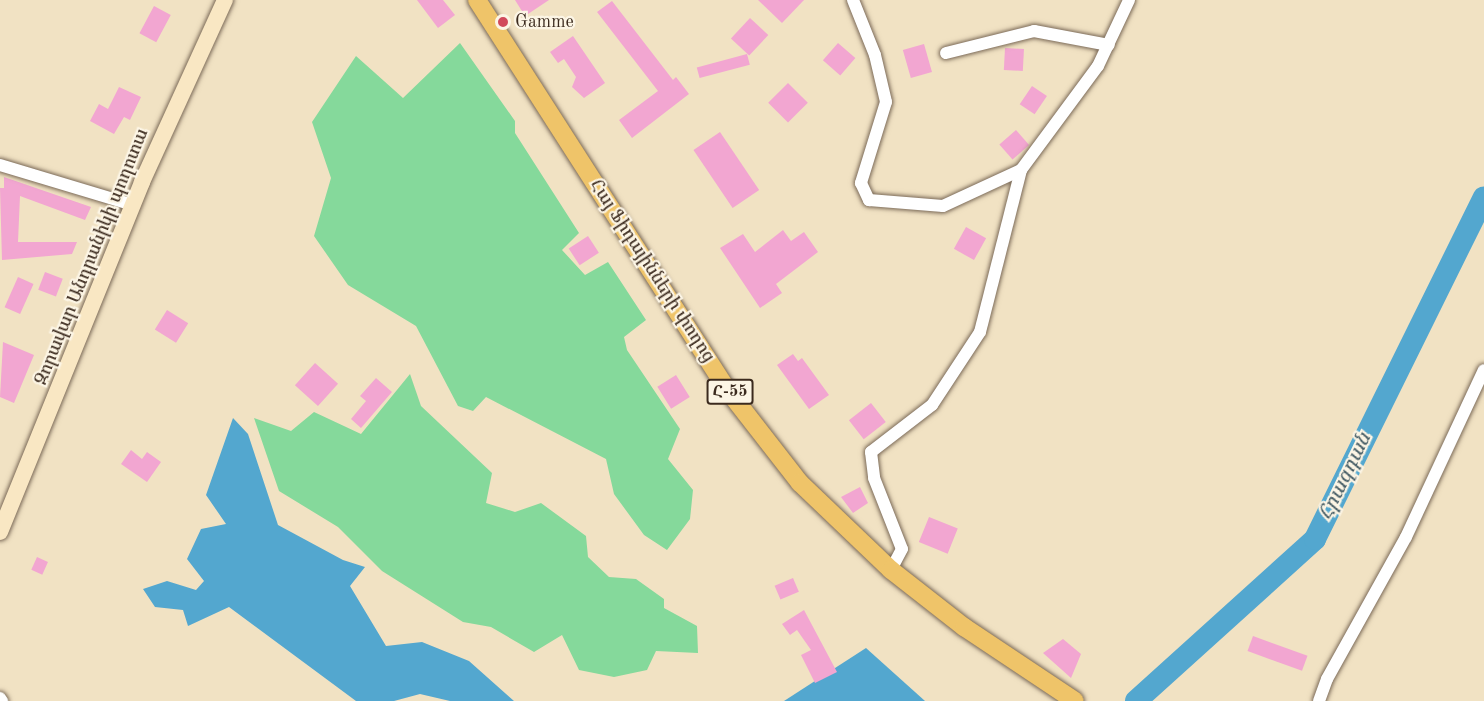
<!DOCTYPE html>
<meta charset="utf-8">
<style>
body{margin:0}
#map{position:relative;width:1484px;height:701px;overflow:hidden;background:#f1e2c3;font-family:"Old Standard TT","Noto Serif Armenian",serif}
div>[style]{position:absolute}
.green>*{inset:0;background:#85d99b}
.water>*{inset:0;background:#53a7cf}
.river>*{height:22px;margin:-11px;padding:0 11px;transform-origin:11px;border-radius:11px;background:#53a7cf}
.building>*{inset:0;background:#f2a6d1;transform-origin:0 0}
.roads{filter:drop-shadow(0 0 2px #7b6a58) drop-shadow(0 0 2px #7b6a58)}
.minor>*{height:12px;margin:-6px;padding:0 6px;transform-origin:6px;border-radius:6px;background:#fff}
.secondary>*{height:16px;margin:-8px;padding:0 8px;transform-origin:8px;border-radius:8px;background:#f9e7c3}
.primary>*{height:18px;margin:-9px;padding:0 9px;transform-origin:9px;border-radius:9px;background:#efc469}
.dots>*{width:16px;height:16px;translate:-50% -50%;box-sizing:border-box;border:3px solid #fcf5e5;border-radius:50%}
span{translate:-50% -50%;white-space:nowrap;text-align:center;line-height:1.15;-webkit-text-stroke:4.5px #fcf5e5;paint-order:stroke}
.shield-label span{padding:2px 4px;background:#fcf5e5;border:2px solid;border-radius:4px;-webkit-text-stroke-width:0}
.shield-label{font-size:16px;color:#3b2a1e;font-weight:700}
.poi-label{font-size:18px;color:#3b2a1e}
.left{translate:0 -50%;text-align:left}
.street-label{font-size:18px;color:#3b2a1e}
.water-label{font-size:20px;color:#455c65;font-style:italic}
</style>
<div id="map">
<div class="green">
<i style="clip-path:polygon(460px 43px,515px 121px,515px 133px,579px 233px,562px 250px,585px 275px,608px 262px,646px 320px,624px 337px,627px 350px,680px 429px,668px 459px,693px 490px,690px 519px,667px 550px,644px 535px,614px 494px,606px 459px,486px 397px,473px 411px,458px 406px,416px 326px,348px 285px,314px 236px,331px 178px,312px 122px,356px 56px,403px 98px)"></i>
<i style="clip-path:polygon(410px 374px,421px 406px,492px 473px,486px 503px,515px 512px,541px 503px,586px 536px,588px 557px,609px 577px,636px 579px,664px 599px,664px 608px,697px 626px,698px 653px,656px 651px,647px 670px,614px 677px,579px 670px,562px 635px,534px 652px,491px 627px,463px 622px,382px 571px,338px 527px,279px 491px,254px 418px,291px 431px,314px 412px,361px 434px)"></i>
</div>
<div class="water">
<i style="clip-path:polygon(233px 418px,248px 434px,278px 525px,343px 560px,365px 567px,350px 586px,386px 646px,422px 642px,469px 661px,514px 701px,450px 701px,420px 694px,394px 701px,356px 701px,229px 607px,188px 626px,183px 610px,155px 607px,143px 589px,167px 581px,196px 590px,204px 581px,187px 559px,201px 529px,226px 524px,206px 495px)"></i>
<i style="clip-path:polygon(866px 648px,925px 701px,784px 701px)"></i>
</div>
<div class="river">
<i style="left:1136px;top:701px;width:241px;rotate:-42.1deg"></i>
<i style="left:1315px;top:539px;width:381px;rotate:-63.7deg"></i>
</div>
<div class="building">
<i style="clip-path:polygon(417px 0,443px 0,455px 15px,438px 28px)"></i>
<i style="clip-path:polygon(515px 0,549px 0,525px 16px)"></i>
<i style="clip-path:polygon(758px 0,804px 0,782px 23px)"></i>
<i style="clip-path:polygon(612px 1px,673px 80px,676px 77px,689px 94px,632px 138px,619px 120px,658px 91px,597px 12px)"></i>
<i style="left:154px;top:6px;width:19px;height:31px;rotate:28deg"></i>
<i style="left:750px;top:18px;width:25px;height:28px;rotate:43deg"></i>
<i style="clip-path:polygon(573px 36px,605px 83px,584px 98px,572px 87px,576px 77px,564px 59px,558px 63px,550px 52px)"></i>
<i style="left:838px;top:43px;width:23px;height:23px;rotate:41deg"></i>
<i style="left:924px;top:44px;width:29px;height:22px;rotate:74deg"></i>
<i style="left:1005px;top:48px;width:19px;height:22px;rotate:3deg"></i>
<i style="left:747px;top:54px;width:11px;height:52px;rotate:75deg"></i>
<i style="left:788px;top:83px;width:28px;height:28px;rotate:45deg"></i>
<i style="left:1032px;top:86px;width:18px;height:22px;rotate:34deg"></i>
<i style="clip-path:polygon(119px 87px,141px 97px,130px 120px,124px 117px,114px 134px,90px 121px,99px 104px,108px 109px)"></i>
<i style="left:1016px;top:130px;width:20px;height:22px;rotate:49deg"></i>
<i style="left:720px;top:132px;width:70px;height:32px;rotate:56deg"></i>
<i style="clip-path:polygon(4px 177px,91px 207px,85px 220px,20px 196px,18px 242px,77px 242px,72px 254px,2px 260px,0 188px,4px 188px)"></i>
<i style="left:966px;top:227px;width:23px;height:25px;rotate:29deg"></i>
<i style="clip-path:polygon(783px 230px,791px 241px,804px 232px,818px 252px,776px 284px,782px 293px,760px 308px,720px 248px,743px 234px,755px 252px)"></i>
<i style="left:588px;top:236px;width:20px;height:23px;rotate:57deg"></i>
<i style="left:45px;top:272px;width:19px;height:19px;rotate:21deg"></i>
<i style="left:18px;top:277px;width:17px;height:33px;rotate:24deg"></i>
<i style="left:167px;top:310px;width:25px;height:23px;rotate:32deg"></i>
<i style="clip-path:polygon(3px 342px,34px 355px,14px 403px,0 397px)"></i>
<i style="clip-path:polygon(793px 354px,798px 361px,802px 358px,829px 395px,809px 409px,777px 365px)"></i>
<i style="left:315px;top:363px;width:31px;height:30px;rotate:42deg"></i>
<i style="left:676px;top:375px;width:26px;height:22px;rotate:58deg"></i>
<i style="clip-path:polygon(376px 378px,392px 392px,361px 428px,351px 419px,366px 401px,360px 396px)"></i>
<i style="left:871px;top:403px;width:24px;height:28px;rotate:52deg"></i>
<i style="clip-path:polygon(131px 450px,142px 459px,147px 452px,161px 462px,147px 482px,121px 464px)"></i>
<i style="clip-path:polygon(860px 487px,868px 503px,853px 513px,841px 497px)"></i>
<i style="left:929px;top:517px;width:31px;height:27px;rotate:22deg"></i>
<i style="left:37px;top:557px;width:12px;height:14px;rotate:24deg"></i>
<i style="left:793px;top:578px;width:15px;height:20px;rotate:67deg"></i>
<i style="clip-path:polygon(804px 610px,837px 672px,815px 683px,801px 655px,811px 650px,797px 630px,790px 635px,782px 624px)"></i>
<i style="left:1253px;top:636px;width:58px;height:16px;rotate:20deg"></i>
<i style="clip-path:polygon(1063px 639px,1081px 654px,1071px 678px,1043px 653px)"></i>
</div>
<div class="roads">
<div class="minor">
<i style="left:853px;top:0;width:59px;rotate:68.2deg"></i>
<i style="left:875px;top:55px;width:48px;rotate:76.8deg"></i>
<i style="left:886px;top:102px;width:85px;rotate:107.2deg"></i>
<i style="left:861px;top:183px;width:19px;rotate:65deg"></i>
<i style="left:869px;top:200px;width:74px;rotate:4.6deg"></i>
<i style="left:943px;top:206px;width:86px;rotate:-24.8deg"></i>
<i style="left:1021px;top:170px;width:167px;rotate:104.2deg"></i>
<i style="left:980px;top:332px;width:87px;rotate:123.3deg"></i>
<i style="left:932px;top:405px;width:77px;rotate:142.4deg"></i>
<i style="left:871px;top:452px;width:26px;rotate:83deg"></i>
<i style="left:874px;top:478px;width:76px;rotate:68.5deg"></i>
<i style="left:902px;top:549px;width:24px;rotate:118deg"></i>
<i style="left:946px;top:53px;width:91px;rotate:-14deg"></i>
<i style="left:1034px;top:31px;width:76px;rotate:10.6deg"></i>
<i style="left:0;top:165px;width:139px;rotate:16.7deg"></i>
<i style="left:1021px;top:170px;width:129px;rotate:-53.5deg"></i>
<i style="left:1098px;top:66px;width:73px;rotate:-64.8deg"></i>
<i style="left:0;top:698px;width:4px;rotate:56deg"></i>
<i style="left:1319px;top:701px;width:23px;rotate:-70deg"></i>
<i style="left:1327px;top:679px;width:162px;rotate:-60.9deg"></i>
<i style="left:1406px;top:537px;width:184px;rotate:-65deg"></i>
</div>
<div class="secondary">
<i style="left:0;top:532px;width:378px;rotate:-67.9deg"></i>
<i style="left:142px;top:182px;width:200px;rotate:-65.5deg"></i>
</div>
<div class="primary">
<i style="left:477px;top:0;width:461px;rotate:57.3deg"></i>
<i style="left:726px;top:388px;width:120px;rotate:52.1deg"></i>
<i style="left:800px;top:483px;width:126px;rotate:43.7deg"></i>
<i style="left:891px;top:570px;width:93px;rotate:38deg"></i>
<i style="left:964px;top:627px;width:133px;rotate:33.7deg"></i>
</div>
</div>
<div class="dots">
<i style="left:503px;top:22px;background:#d1495b"></i>
</div>
<div class="shield-label">
<span style="left:730px;top:392px">Հ-55</span>
</div>
<div class="poi-label">
<span class="left" style="left:515px;top:22px">Gamme</span>
</div>
<div class="street-label">
<span style="left:92px;top:257px;rotate:-68deg">Զորավար Անդրանիկի պողոտա</span>
<span style="left:652px;top:271px;rotate:57deg">Հայ Ֆիդայինների փողոց</span>
</div>
<div class="water-label">
<span style="left:1346px;top:477px;rotate:-64deg">Հրազդան</span>
</div>
</div>
